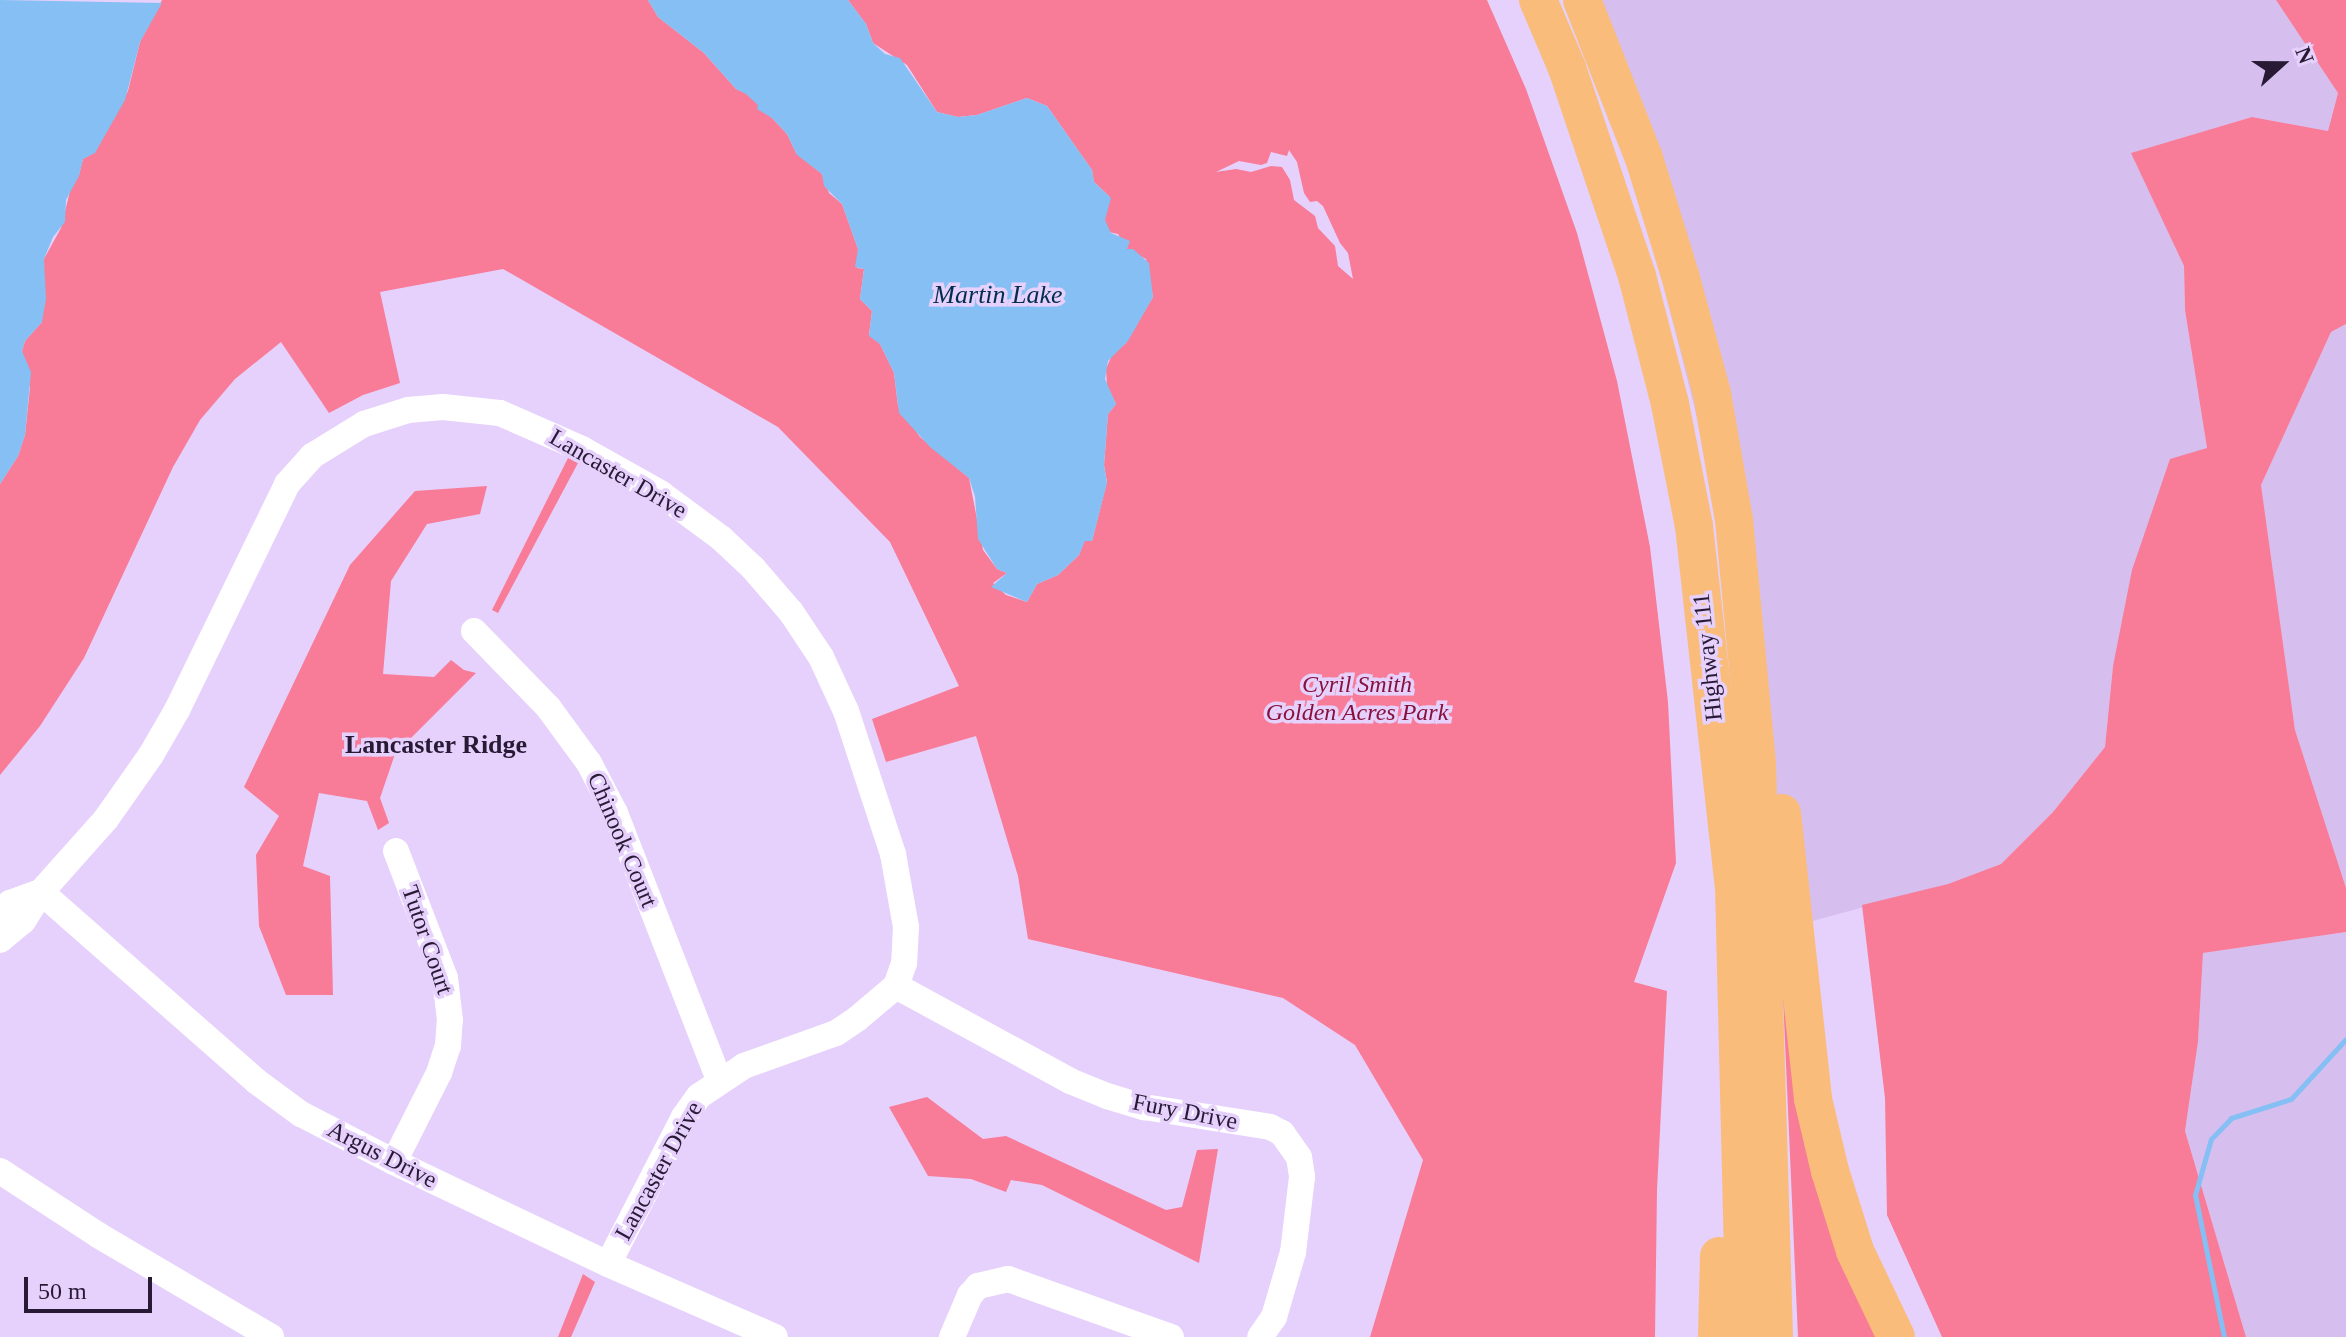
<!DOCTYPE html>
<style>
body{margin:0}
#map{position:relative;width:2346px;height:1337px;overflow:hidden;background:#e6d0fc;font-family:"Times New Roman",serif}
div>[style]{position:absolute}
.built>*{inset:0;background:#d6bfee}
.green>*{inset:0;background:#f87b97}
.water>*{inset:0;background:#86bff3}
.stream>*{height:5px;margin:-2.5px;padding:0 2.5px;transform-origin:2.5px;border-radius:2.5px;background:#86bff3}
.minor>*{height:26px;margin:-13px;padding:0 13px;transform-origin:13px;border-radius:13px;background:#fff}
.highway>*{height:38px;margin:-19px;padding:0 19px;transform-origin:19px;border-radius:19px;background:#fabc7a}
span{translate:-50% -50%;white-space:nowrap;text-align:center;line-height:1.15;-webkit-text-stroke:7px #e6d0fc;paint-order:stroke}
.street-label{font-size:24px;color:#281a35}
.park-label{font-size:24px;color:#87113b;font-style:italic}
.water-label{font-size:26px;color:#012e4f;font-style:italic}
.neighbourhood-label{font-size:26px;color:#281a35;font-weight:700}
.north{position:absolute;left:2242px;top:24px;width:80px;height:80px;-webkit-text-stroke:6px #e6d0fc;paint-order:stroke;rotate:69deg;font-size:22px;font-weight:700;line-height:32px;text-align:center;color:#281a35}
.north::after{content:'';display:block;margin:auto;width:28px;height:36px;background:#281a35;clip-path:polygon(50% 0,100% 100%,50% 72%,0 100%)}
.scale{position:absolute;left:24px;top:1277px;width:128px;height:36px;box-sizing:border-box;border:4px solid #281a35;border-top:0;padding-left:10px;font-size:24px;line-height:28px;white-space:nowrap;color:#281a35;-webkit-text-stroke:6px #e6d0fc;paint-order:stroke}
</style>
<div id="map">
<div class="built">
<i style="clip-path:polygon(1569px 0,2276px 0,2338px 93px,2328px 131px,2252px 117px,2132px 153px,2184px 266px,2185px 310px,2207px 448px,2113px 666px,2105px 747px,2053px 812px,2001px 864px,1948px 884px,1758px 936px,1730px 549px,1645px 211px)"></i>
<i style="clip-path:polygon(2346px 324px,2346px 888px,2295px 730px,2261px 485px,2331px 332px)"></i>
<i style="clip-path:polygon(2346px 932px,2346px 1337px,2246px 1337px,2185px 1131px,2198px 1042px,2203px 953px)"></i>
</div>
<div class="green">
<i style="clip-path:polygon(evenodd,162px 0,648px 0,658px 17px,704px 53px,736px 89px,746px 93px,772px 118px,787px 134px,796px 153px,822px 174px,829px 193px,842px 204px,858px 249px,857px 268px,864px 269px,860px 299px,872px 311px,869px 335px,880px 344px,894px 373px,898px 406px,920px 437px,969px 478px,983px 550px,997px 569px,1007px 573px,993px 583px,1006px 595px,1027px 602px,1037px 584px,1058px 575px,1079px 555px,1084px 541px,1092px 541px,1107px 482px,1104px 465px,1108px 414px,1116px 404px,1107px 385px,1106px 369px,1112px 355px,1126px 343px,1153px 297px,1146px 259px,1127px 249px,1118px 234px,1109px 232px,1104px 220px,1109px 196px,1094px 182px,1092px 170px,1047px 106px,1027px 98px,977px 115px,958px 117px,937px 112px,907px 65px,873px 43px,866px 24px,848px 0,1487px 0,1526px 89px,1577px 233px,1617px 381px,1650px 547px,1668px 702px,1676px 863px,1634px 982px,1667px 991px,1657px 1190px,1655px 1337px,1370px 1337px,1423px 1160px,1355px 1045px,1283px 998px,1028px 939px,1018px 876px,976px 736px,886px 762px,872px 719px,959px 686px,890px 542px,778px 427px,503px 269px,380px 292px,400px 383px,363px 395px,329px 413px,281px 342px,235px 379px,200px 420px,173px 467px,84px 658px,40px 726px,0 775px,0 484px,18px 456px,25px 435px,30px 388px,22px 351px,25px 341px,42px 322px,44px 259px,61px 228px,71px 187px,79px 175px,83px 159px,95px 152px,128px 91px,140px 42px,162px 0,1289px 150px,1297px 162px,1304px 193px,1310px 202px,1317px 201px,1323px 206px,1340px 243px,1348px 253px,1353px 279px,1338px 266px,1335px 246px,1318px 228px,1315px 216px,1294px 200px,1290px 180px,1282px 167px,1271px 166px,1251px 172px,1236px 169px,1216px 172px,1239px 161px,1261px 165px,1267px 163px,1271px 152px,1287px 156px,1289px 150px)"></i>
<i style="clip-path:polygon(2276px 0,2346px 0,2346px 324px,2331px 332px,2261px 485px,2295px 730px,2346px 888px,2346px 932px,2203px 953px,2198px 1042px,2185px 1131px,2246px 1337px,1942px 1337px,1887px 1215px,1885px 1098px,1862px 905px,1948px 884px,2001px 864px,2053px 812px,2105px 747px,2113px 666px,2132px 570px,2170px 459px,2207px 448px,2185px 310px,2184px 266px,2131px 153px,2252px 117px,2328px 131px,2338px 93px)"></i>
<i style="clip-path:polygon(568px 458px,578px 463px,498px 613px,492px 610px)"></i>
<i style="clip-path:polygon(487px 486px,480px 514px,427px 524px,391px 581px,383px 674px,434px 677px,451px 660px,464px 670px,476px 673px,395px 754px,380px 798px,389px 823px,378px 830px,367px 801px,319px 793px,303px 866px,330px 876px,333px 995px,286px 995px,259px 926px,256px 855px,279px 816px,244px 787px,350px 565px,415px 491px)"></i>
<i style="clip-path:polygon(1781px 950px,1892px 1337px,1798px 1337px)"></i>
<i style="clip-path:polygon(927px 1097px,983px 1139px,1006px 1136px,1166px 1210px,1182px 1207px,1197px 1150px,1218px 1149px,1199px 1263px,1042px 1185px,1011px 1180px,1006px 1192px,971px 1179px,928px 1176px,889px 1107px)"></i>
<i style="clip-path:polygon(583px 1274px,595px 1282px,571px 1337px,558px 1337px)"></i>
</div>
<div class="water">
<i style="clip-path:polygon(0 0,162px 3px,140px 42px,125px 100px,95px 153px,83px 159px,79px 176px,66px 200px,65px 222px,53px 237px,44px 259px,46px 299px,42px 322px,25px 341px,22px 351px,31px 372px,25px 435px,18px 456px,0 484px)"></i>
<i style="clip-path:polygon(648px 0,848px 0,866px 24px,873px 43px,885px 54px,900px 58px,937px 112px,958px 117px,977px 115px,1027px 98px,1047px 106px,1092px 170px,1094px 182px,1111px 198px,1105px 220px,1111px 233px,1130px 241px,1127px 249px,1133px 249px,1149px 263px,1153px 297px,1128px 341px,1108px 361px,1105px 379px,1116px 404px,1108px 414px,1104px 465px,1107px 483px,1092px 541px,1085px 541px,1079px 555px,1058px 575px,1037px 584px,1027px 602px,991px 587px,1007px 573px,997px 569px,978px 539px,975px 496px,969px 478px,930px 447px,899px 413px,894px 373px,880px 344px,869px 336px,872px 311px,860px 299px,864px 269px,855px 267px,858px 249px,842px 204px,824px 186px,822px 174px,797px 155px,787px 134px,772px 118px,757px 109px,758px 105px,746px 94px,736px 89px,704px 53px,658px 17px)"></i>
</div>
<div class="stream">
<i style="left:2224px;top:1337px;width:145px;rotate:-101.5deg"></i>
<i style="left:2195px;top:1195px;width:58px;rotate:-74.1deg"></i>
<i style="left:2211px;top:1139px;width:29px;rotate:-46deg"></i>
<i style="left:2231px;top:1118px;width:63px;rotate:-17.6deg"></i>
<i style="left:2291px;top:1099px;width:81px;rotate:-47.5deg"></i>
</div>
<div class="minor">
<i style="left:474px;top:631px;width:106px;rotate:45.8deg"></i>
<i style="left:548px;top:707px;width:69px;rotate:53.8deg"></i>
<i style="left:589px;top:763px;width:56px;rotate:62.5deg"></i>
<i style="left:615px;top:813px;width:287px;rotate:68.7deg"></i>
<i style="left:41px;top:892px;width:286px;rotate:41.3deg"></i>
<i style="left:256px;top:1081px;width:56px;rotate:36.3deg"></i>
<i style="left:301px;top:1114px;width:105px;rotate:27.3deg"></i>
<i style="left:394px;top:1162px;width:237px;rotate:25.5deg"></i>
<i style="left:608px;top:1264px;width:182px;rotate:23.6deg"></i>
<i style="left:0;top:911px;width:13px;rotate:-39deg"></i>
<i style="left:10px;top:903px;width:33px;rotate:-20deg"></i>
<i style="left:0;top:940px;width:30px;rotate:-40deg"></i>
<i style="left:23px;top:921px;width:34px;rotate:-58deg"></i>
<i style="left:41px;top:892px;width:98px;rotate:-48.3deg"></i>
<i style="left:106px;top:819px;width:78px;rotate:-54.9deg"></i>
<i style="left:151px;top:755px;width:52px;rotate:-60deg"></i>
<i style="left:177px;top:710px;width:251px;rotate:-64deg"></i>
<i style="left:287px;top:484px;width:38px;rotate:-48deg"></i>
<i style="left:312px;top:456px;width:61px;rotate:-31.6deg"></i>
<i style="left:364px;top:424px;width:46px;rotate:-17.7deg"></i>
<i style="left:408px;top:410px;width:35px;rotate:-5deg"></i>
<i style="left:443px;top:407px;width:57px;rotate:6deg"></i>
<i style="left:500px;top:413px;width:90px;rotate:23.7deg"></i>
<i style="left:582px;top:449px;width:90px;rotate:29.4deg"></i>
<i style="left:660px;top:493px;width:76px;rotate:36.4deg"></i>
<i style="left:721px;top:538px;width:44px;rotate:43.2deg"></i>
<i style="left:753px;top:568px;width:58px;rotate:49.2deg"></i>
<i style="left:791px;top:612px;width:54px;rotate:56.3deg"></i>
<i style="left:821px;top:657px;width:60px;rotate:65.2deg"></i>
<i style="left:846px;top:711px;width:151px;rotate:71.8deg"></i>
<i style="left:893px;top:854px;width:74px;rotate:79.9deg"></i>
<i style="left:906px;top:927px;width:36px;rotate:93deg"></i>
<i style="left:904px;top:963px;width:24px;rotate:109deg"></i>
<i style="left:896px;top:986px;width:51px;rotate:139.8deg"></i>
<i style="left:857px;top:1019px;width:25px;rotate:146deg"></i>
<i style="left:836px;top:1033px;width:98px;rotate:160.3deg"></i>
<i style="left:744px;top:1066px;width:54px;rotate:146.3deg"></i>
<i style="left:699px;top:1096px;width:26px;rotate:126deg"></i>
<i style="left:684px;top:1117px;width:165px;rotate:117.3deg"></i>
<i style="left:896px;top:986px;width:198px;rotate:28.6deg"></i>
<i style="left:1070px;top:1081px;width:40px;rotate:22deg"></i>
<i style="left:1107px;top:1096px;width:39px;rotate:17deg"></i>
<i style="left:1144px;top:1107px;width:128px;rotate:9deg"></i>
<i style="left:1270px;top:1127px;width:13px;rotate:27deg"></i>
<i style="left:1282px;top:1133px;width:29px;rotate:55deg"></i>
<i style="left:1299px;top:1157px;width:20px;rotate:81deg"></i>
<i style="left:1302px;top:1177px;width:76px;rotate:96.8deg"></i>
<i style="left:1293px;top:1252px;width:68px;rotate:106.3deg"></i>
<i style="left:1274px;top:1317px;width:24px;rotate:125deg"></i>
<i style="left:394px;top:1162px;width:100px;rotate:-63.2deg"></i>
<i style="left:439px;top:1073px;width:28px;rotate:-72deg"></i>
<i style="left:448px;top:1046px;width:26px;rotate:-86deg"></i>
<i style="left:450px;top:1020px;width:42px;rotate:-96.8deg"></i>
<i style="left:445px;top:978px;width:136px;rotate:-111.1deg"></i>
<i style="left:0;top:1171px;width:117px;rotate:33.1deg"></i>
<i style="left:98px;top:1235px;width:201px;rotate:30.5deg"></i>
<i style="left:952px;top:1337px;width:46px;rotate:-66.8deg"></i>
<i style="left:970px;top:1295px;width:12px;rotate:-48deg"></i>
<i style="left:978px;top:1286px;width:31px;rotate:-13deg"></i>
<i style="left:1008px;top:1279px;width:173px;rotate:19.6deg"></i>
</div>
<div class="highway">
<i style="left:1538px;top:0;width:74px;rotate:66.9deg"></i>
<i style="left:1567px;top:68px;width:219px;rotate:71.4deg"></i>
<i style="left:1637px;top:276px;width:132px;rotate:75.5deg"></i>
<i style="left:1670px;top:404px;width:124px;rotate:78.9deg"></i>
<i style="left:1694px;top:526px;width:362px;rotate:83.7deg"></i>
<i style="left:1734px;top:886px;width:451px;rotate:88.6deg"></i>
<i style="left:1582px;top:0;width:170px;rotate:68.6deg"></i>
<i style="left:1644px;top:158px;width:122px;rotate:72.9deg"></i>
<i style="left:1680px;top:275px;width:123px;rotate:74.9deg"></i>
<i style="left:1712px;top:394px;width:128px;rotate:80.1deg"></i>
<i style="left:1734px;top:520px;width:245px;rotate:84.6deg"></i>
<i style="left:1757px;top:764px;width:573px;rotate:88.3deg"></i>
<i style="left:1782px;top:813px;width:288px;rotate:83.8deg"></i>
<i style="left:1813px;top:1099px;width:74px;rotate:76.7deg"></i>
<i style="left:1830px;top:1171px;width:84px;rotate:72.6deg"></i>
<i style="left:1855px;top:1251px;width:95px;rotate:64.5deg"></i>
<i style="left:1717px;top:1337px;width:81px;rotate:-88.6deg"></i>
</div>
<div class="street-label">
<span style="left:618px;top:474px;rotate:30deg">Lancaster Drive</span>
<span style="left:1708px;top:657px;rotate:-96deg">Highway 111</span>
<span style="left:622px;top:840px;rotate:67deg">Chinook Court</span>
<span style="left:427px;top:940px;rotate:71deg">Tutor Court</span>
<span style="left:1185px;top:1112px;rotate:11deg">Fury Drive</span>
<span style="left:382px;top:1155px;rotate:27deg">Argus Drive</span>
<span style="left:659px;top:1171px;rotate:-61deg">Lancaster Drive</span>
</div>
<div class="park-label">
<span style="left:1357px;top:699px">Cyril Smith<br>Golden Acres Park</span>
</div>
<div class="water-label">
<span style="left:998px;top:295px">Martin Lake</span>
</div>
<div class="neighbourhood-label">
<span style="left:436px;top:745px">Lancaster Ridge</span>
</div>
<div class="north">N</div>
<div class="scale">50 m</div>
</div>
